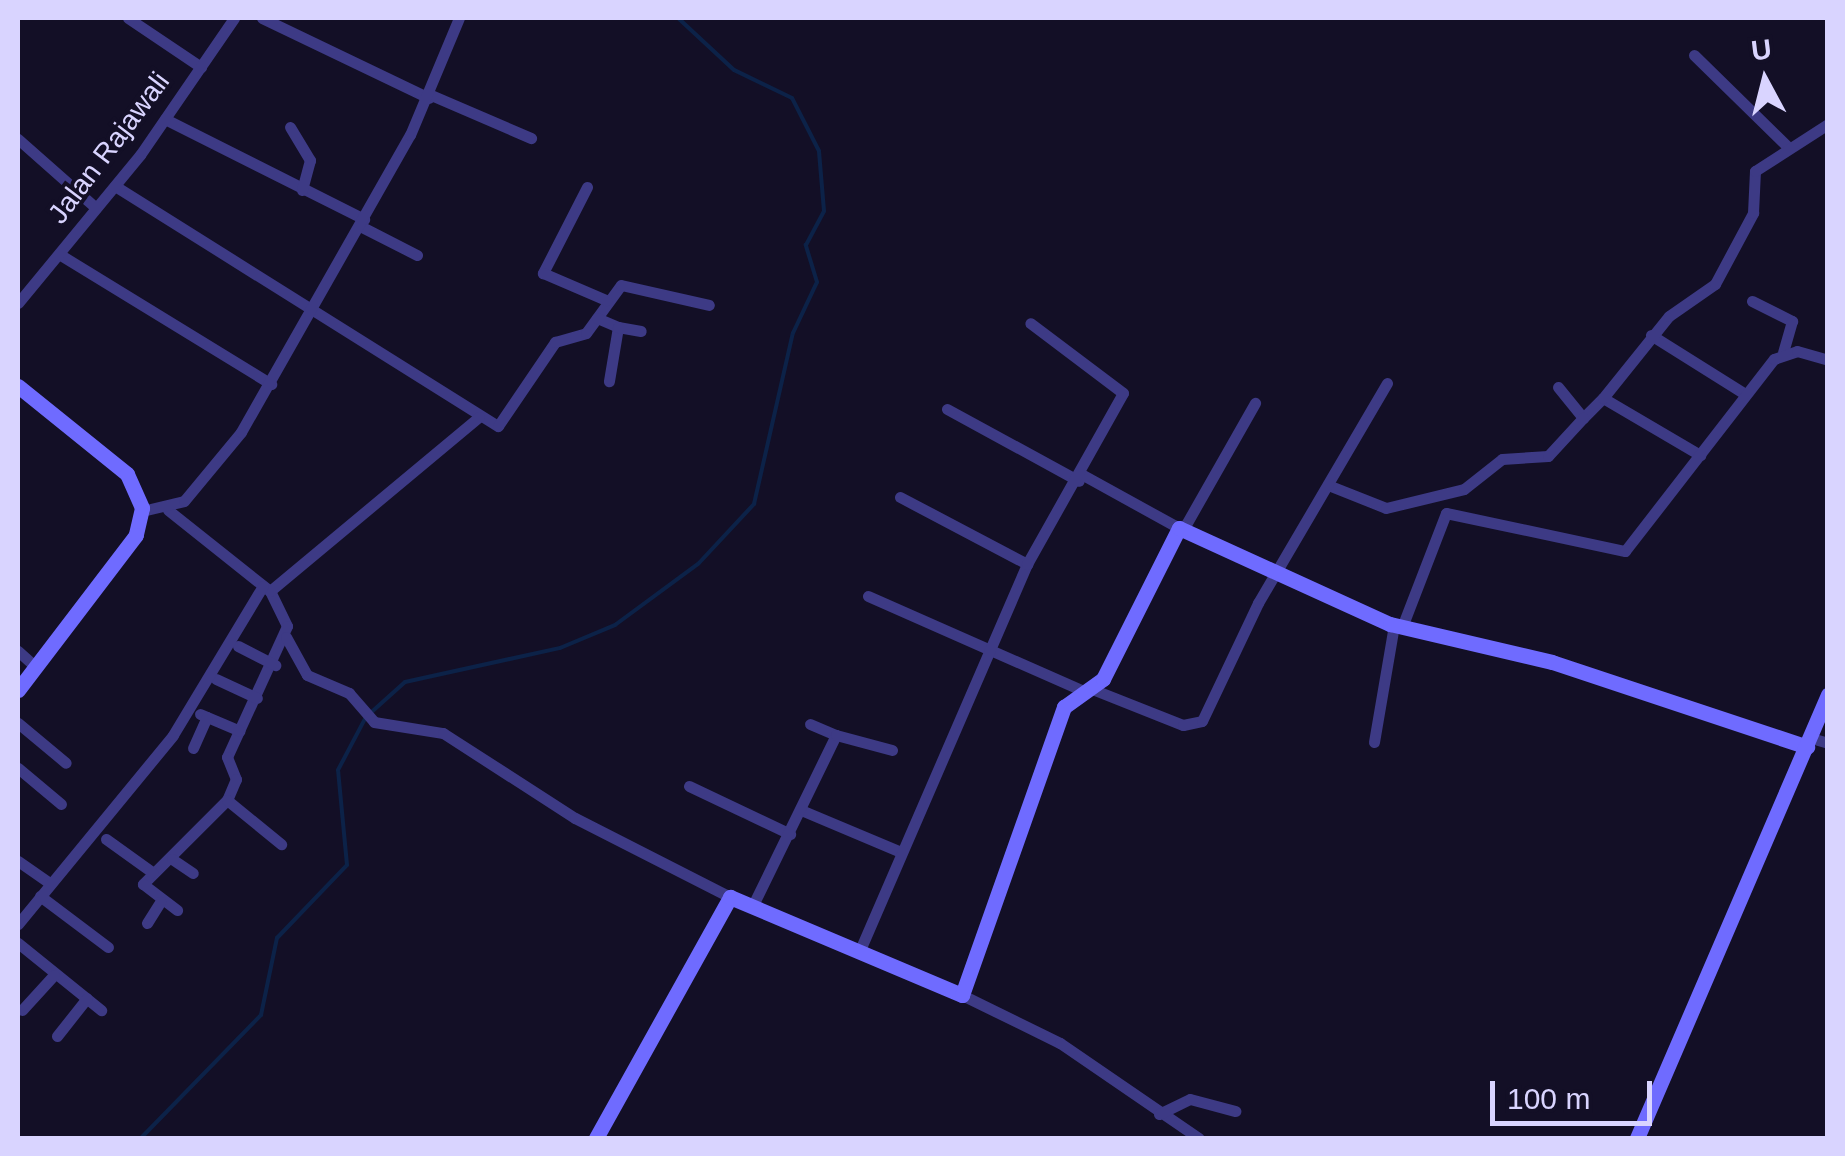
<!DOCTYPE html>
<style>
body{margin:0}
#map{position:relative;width:1845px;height:1156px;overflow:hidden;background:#130f26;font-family:Arial,sans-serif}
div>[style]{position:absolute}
.stream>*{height:4px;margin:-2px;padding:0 2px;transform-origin:2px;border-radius:2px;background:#0c2248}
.street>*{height:11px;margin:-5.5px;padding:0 5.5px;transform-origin:5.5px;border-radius:5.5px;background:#3d3a85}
.secondary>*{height:15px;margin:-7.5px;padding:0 7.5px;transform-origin:7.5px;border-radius:7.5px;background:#6f6bff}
span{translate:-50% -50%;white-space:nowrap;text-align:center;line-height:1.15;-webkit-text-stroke:8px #130f26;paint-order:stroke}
.street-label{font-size:28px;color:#d9d4ff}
.frame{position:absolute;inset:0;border:20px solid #d9d4ff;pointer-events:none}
.north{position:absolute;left:1715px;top:30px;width:100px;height:100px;-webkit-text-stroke:8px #130f26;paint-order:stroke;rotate:353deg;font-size:28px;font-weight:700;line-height:40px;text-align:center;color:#d9d4ff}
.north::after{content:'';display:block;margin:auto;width:35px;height:45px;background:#d9d4ff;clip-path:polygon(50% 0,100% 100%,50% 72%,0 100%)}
.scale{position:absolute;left:1490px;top:1081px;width:162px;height:45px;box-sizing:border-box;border:5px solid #d9d4ff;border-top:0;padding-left:12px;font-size:30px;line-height:35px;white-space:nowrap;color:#d9d4ff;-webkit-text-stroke:8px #130f26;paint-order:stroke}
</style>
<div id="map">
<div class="stream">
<i style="left:141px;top:1138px;width:172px;rotate:-45.7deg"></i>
<i style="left:261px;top:1015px;width:79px;rotate:-78.3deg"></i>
<i style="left:277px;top:938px;width:101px;rotate:-46.2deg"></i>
<i style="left:347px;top:865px;width:95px;rotate:-95.4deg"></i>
<i style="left:338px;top:770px;width:60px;rotate:-62.2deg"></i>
<i style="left:366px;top:717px;width:52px;rotate:-41.9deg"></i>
<i style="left:405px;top:682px;width:159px;rotate:-12.4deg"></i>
<i style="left:560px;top:648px;width:60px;rotate:-22.7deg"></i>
<i style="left:615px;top:625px;width:104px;rotate:-36.4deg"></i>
<i style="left:699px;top:563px;width:81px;rotate:-47deg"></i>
<i style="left:754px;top:504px;width:175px;rotate:-77.2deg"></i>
<i style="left:793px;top:333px;width:56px;rotate:-64.8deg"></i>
<i style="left:817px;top:282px;width:39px;rotate:-107deg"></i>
<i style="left:806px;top:245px;width:38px;rotate:-62deg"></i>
<i style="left:824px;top:211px;width:60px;rotate:-94.8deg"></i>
<i style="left:819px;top:151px;width:59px;rotate:-117deg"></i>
<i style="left:792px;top:98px;width:64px;rotate:-154.2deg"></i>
<i style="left:734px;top:70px;width:76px;rotate:-137.1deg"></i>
</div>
<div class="street">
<i style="left:128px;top:18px;width:88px;rotate:33.9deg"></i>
<i style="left:262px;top:18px;width:185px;rotate:25.6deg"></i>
<i style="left:1694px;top:55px;width:129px;rotate:44.4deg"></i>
<i style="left:431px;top:95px;width:109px;rotate:23.3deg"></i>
<i style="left:165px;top:119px;width:223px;rotate:26.7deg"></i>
<i style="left:290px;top:127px;width:39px;rotate:59deg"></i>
<i style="left:310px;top:160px;width:31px;rotate:105deg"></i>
<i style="left:18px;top:139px;width:104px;rotate:41.5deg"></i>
<i style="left:115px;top:186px;width:452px;rotate:32.1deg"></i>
<i style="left:498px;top:426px;width:102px;rotate:-55.8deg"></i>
<i style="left:555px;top:342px;width:32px;rotate:-16deg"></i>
<i style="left:586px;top:333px;width:59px;rotate:-53.9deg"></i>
<i style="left:621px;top:285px;width:90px;rotate:12.8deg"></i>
<i style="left:587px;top:187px;width:97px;rotate:117.1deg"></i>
<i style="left:543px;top:273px;width:69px;rotate:23.2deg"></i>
<i style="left:360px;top:226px;width:64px;rotate:27deg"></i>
<i style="left:59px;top:254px;width:249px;rotate:31.5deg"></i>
<i style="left:1752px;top:301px;width:45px;rotate:26.6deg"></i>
<i style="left:1792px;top:321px;width:32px;rotate:106deg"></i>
<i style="left:18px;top:303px;width:192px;rotate:-50.5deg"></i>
<i style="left:140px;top:155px;width:166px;rotate:-55.5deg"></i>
<i style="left:597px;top:318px;width:23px;rotate:23deg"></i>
<i style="left:618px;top:327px;width:55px;rotate:99.5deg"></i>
<i style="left:618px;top:327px;width:23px;rotate:10deg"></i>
<i style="left:1651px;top:335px;width:111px;rotate:32.1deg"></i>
<i style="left:1558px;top:387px;width:40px;rotate:51deg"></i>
<i style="left:1583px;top:418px;width:28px;rotate:-45deg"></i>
<i style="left:1603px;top:398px;width:113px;rotate:30.4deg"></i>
<i style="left:1603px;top:398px;width:105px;rotate:-51.2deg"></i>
<i style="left:1669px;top:316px;width:56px;rotate:-34.8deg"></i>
<i style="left:1715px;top:284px;width:81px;rotate:-61.8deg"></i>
<i style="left:1753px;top:213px;width:42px;rotate:-87.3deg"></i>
<i style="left:1755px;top:171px;width:87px;rotate:-32.8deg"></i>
<i style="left:947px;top:409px;width:150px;rotate:28.6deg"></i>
<i style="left:1083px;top:475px;width:110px;rotate:28.9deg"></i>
<i style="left:1328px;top:485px;width:62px;rotate:21.6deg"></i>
<i style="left:1386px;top:508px;width:80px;rotate:-13.7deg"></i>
<i style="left:1464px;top:489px;width:48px;rotate:-38.3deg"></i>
<i style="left:1502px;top:459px;width:46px;rotate:-3.7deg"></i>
<i style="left:1548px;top:456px;width:52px;rotate:-47.4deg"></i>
<i style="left:900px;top:497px;width:144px;rotate:27.8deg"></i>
<i style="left:168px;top:510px;width:130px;rotate:38.5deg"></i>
<i style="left:270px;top:591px;width:39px;rotate:64deg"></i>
<i style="left:287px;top:626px;width:144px;rotate:114.6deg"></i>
<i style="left:227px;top:757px;width:24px;rotate:68deg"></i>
<i style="left:236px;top:779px;width:23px;rotate:113deg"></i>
<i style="left:227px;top:800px;width:119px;rotate:135deg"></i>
<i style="left:143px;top:884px;width:43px;rotate:37.4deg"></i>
<i style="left:142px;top:511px;width:43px;rotate:-13.4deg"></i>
<i style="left:184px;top:501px;width:89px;rotate:-50.4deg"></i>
<i style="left:241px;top:432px;width:342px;rotate:-60.4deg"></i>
<i style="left:410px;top:135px;width:127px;rotate:-67.3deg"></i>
<i style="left:1184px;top:528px;width:144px;rotate:-60.4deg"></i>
<i style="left:270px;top:591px;width:272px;rotate:-39.8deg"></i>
<i style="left:868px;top:596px;width:235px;rotate:23.8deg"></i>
<i style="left:1402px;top:627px;width:122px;rotate:-68.9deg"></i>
<i style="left:1446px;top:513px;width:183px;rotate:12deg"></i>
<i style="left:1625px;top:551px;width:243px;rotate:-52.2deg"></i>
<i style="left:1774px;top:359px;width:24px;rotate:-19deg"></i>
<i style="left:1797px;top:351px;width:32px;rotate:16deg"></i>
<i style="left:286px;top:637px;width:43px;rotate:61.1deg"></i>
<i style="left:307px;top:675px;width:46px;rotate:23.2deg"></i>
<i style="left:349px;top:693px;width:38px;rotate:49deg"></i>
<i style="left:374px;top:722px;width:70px;rotate:9.1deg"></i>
<i style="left:443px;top:733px;width:157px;rotate:32.8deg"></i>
<i style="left:575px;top:818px;width:174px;rotate:27deg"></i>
<i style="left:238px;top:646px;width:42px;rotate:27.2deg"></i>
<i style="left:18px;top:651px;width:24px;rotate:42deg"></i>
<i style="left:216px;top:679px;width:45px;rotate:24.9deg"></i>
<i style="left:1092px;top:689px;width:98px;rotate:21.6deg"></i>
<i style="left:1183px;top:725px;width:19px;rotate:-12deg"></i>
<i style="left:1202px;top:721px;width:131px;rotate:-64.6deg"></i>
<i style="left:1258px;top:603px;width:255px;rotate:-59.6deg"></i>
<i style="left:200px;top:714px;width:43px;rotate:23deg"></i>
<i style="left:18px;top:723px;width:62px;rotate:39.8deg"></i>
<i style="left:810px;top:724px;width:28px;rotate:23deg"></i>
<i style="left:1811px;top:738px;width:18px;rotate:16deg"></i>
<i style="left:1374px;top:742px;width:119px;rotate:-80.3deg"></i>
<i style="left:193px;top:748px;width:34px;rotate:-66deg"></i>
<i style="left:18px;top:768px;width:56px;rotate:39.9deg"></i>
<i style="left:689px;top:786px;width:112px;rotate:25.4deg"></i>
<i style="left:227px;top:800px;width:70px;rotate:39.2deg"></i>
<i style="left:801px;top:810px;width:108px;rotate:22.8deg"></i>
<i style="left:106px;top:839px;width:57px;rotate:35.7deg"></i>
<i style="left:172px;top:859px;width:25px;rotate:34deg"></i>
<i style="left:18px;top:861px;width:39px;rotate:35deg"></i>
<i style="left:40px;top:896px;width:85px;rotate:36.9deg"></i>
<i style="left:754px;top:903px;width:187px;rotate:-64deg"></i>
<i style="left:836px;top:735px;width:58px;rotate:15deg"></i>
<i style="left:147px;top:923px;width:25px;rotate:-58deg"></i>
<i style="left:18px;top:924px;width:244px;rotate:-50.6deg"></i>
<i style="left:173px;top:735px;width:174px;rotate:-58.9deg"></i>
<i style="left:18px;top:943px;width:107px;rotate:38.9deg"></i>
<i style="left:860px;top:950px;width:421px;rotate:-66.6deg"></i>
<i style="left:1027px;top:564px;width:196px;rotate:-60.7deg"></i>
<i style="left:1123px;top:393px;width:116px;rotate:-143deg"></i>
<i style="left:962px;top:995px;width:109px;rotate:26.1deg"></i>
<i style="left:1060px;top:1043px;width:168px;rotate:34.4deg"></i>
<i style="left:22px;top:1010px;width:47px;rotate:-47.6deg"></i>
<i style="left:57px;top:1036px;width:48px;rotate:-51.7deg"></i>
<i style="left:1159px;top:1114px;width:34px;rotate:-26deg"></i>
<i style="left:1190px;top:1099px;width:47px;rotate:14.9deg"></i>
</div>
<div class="secondary">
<i style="left:18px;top:386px;width:140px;rotate:38.9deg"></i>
<i style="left:127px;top:474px;width:37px;rotate:66deg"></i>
<i style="left:142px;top:508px;width:28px;rotate:103deg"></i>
<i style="left:136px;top:535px;width:195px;rotate:127.3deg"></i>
<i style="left:596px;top:1138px;width:276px;rotate:-60.9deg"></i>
<i style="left:730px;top:897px;width:252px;rotate:22.9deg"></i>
<i style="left:962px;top:995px;width:306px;rotate:-70.5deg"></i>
<i style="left:1064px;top:707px;width:48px;rotate:-35.7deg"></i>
<i style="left:1103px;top:679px;width:169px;rotate:-63.3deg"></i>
<i style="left:1179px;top:528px;width:232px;rotate:24.5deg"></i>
<i style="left:1390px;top:624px;width:166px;rotate:13.2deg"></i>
<i style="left:1552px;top:662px;width:269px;rotate:18.4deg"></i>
<i style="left:1637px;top:1138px;width:483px;rotate:-66.7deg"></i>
</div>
<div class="street-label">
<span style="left:109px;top:148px;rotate:-53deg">Jalan Rajawali</span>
</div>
<div class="frame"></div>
<div class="north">U</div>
<div class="scale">100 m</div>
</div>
